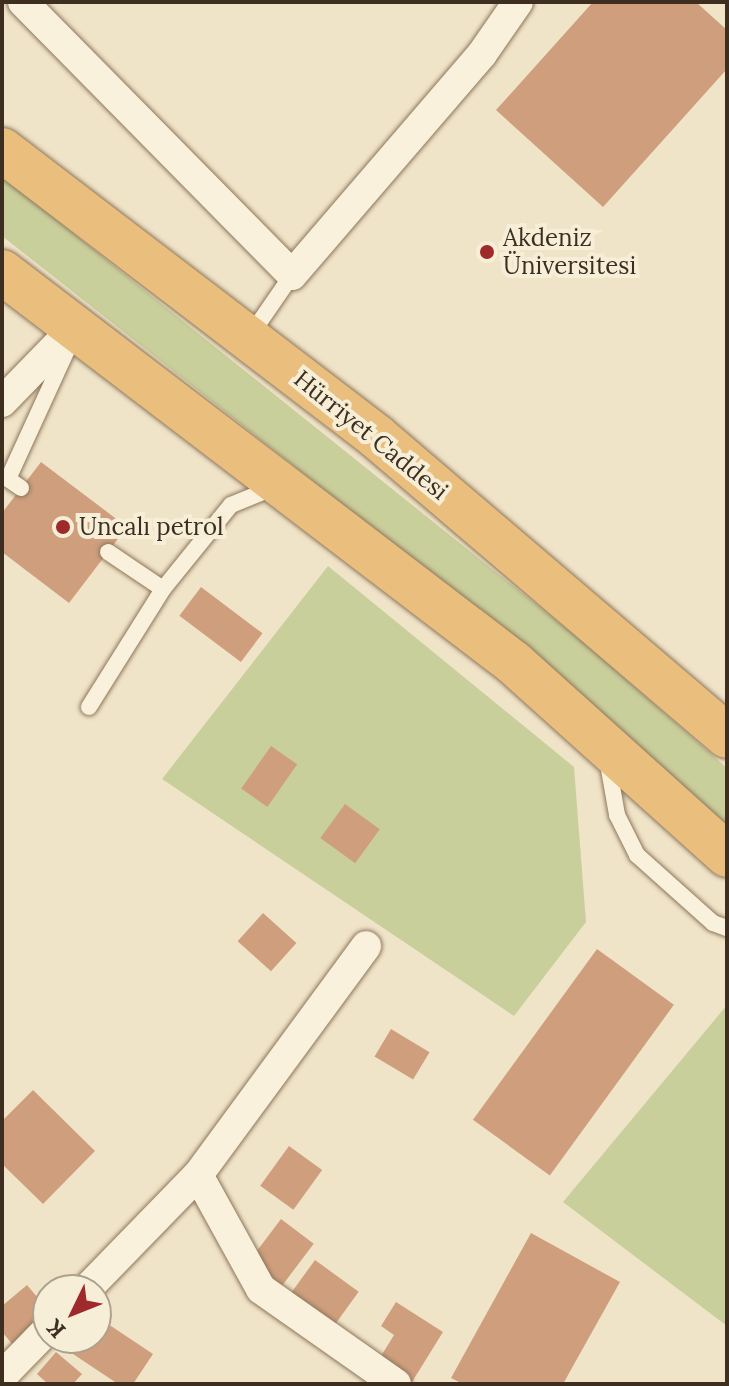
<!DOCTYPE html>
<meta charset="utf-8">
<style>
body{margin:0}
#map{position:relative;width:729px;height:1386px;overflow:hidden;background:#f0e4c8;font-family:Lora,serif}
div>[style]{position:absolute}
.green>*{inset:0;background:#c9cf9b}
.building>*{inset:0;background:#cf9f7d;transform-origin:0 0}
.roads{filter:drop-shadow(0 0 2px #8d765c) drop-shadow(0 0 2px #8d765c)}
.service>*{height:16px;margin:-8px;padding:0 8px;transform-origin:8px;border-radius:8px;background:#faf1dc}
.minor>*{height:30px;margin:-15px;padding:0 15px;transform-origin:15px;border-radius:15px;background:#faf1dc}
.trunk>*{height:44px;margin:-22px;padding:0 22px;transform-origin:22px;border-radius:22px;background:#eabe7c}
.dots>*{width:22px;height:22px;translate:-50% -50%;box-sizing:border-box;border:4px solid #f7eed8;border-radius:50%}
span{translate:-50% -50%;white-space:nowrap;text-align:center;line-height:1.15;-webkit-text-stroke:8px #f7eed8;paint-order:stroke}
.poi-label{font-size:24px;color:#3d2e20}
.left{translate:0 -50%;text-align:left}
.street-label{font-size:24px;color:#3d2e20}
.frame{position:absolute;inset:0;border:4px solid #3d2e20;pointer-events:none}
.north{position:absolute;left:32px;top:1274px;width:80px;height:80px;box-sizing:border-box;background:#f7eed8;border:2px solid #ada18e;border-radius:50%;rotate:227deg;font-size:22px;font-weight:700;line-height:32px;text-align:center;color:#3d2e20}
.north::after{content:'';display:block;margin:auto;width:28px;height:36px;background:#9e2a2b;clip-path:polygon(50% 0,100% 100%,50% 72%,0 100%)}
</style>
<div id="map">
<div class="green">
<i style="clip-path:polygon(2px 176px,583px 642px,727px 768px,727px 832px,477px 610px,2px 236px)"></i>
<i style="clip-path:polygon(328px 566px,574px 767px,586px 922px,514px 1016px,162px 779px)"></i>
<i style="clip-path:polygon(727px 1005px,727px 1326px,563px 1202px)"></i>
</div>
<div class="building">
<i style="clip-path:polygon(593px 2px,696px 2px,727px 30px,727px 69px,603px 207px,496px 110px)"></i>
<i style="clip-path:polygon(41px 462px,127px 527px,69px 603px,2px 552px,2px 513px)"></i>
<i style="left:201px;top:587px;width:77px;height:36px;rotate:37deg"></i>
<i style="left:271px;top:746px;width:32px;height:52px;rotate:35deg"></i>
<i style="left:345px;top:804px;width:43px;height:42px;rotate:36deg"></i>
<i style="left:263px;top:913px;width:45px;height:38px;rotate:42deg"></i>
<i style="left:597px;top:949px;width:95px;height:211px;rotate:36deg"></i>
<i style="left:391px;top:1029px;width:45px;height:32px;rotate:31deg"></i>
<i style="clip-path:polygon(33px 1090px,95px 1151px,43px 1204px,2px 1164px,2px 1121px)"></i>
<i style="left:289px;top:1146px;width:41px;height:49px;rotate:36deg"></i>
<i style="left:281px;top:1219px;width:41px;height:52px;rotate:37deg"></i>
<i style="clip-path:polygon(531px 1233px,620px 1282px,563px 1384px,463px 1384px,451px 1378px)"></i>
<i style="left:315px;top:1260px;width:54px;height:49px;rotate:36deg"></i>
<i style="clip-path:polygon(27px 1285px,48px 1310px,48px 1318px,14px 1346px,2px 1332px,2px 1306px)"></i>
<i style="clip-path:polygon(396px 1302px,443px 1332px,412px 1382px,378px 1361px,394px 1335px,381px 1326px)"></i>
<i style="clip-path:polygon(96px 1316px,153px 1354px,133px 1384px,118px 1384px,67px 1350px,76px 1338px,96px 1338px)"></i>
<i style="clip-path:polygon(56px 1352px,82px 1374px,73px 1384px,48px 1384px,37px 1374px)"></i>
</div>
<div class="roads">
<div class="service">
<i style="left:250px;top:336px;width:74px;rotate:-55.5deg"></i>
<i style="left:21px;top:488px;width:16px;rotate:-145deg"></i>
<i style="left:8px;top:479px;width:154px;rotate:-65.4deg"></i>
<i style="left:108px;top:552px;width:66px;rotate:33.9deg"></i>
<i style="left:163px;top:589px;width:108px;rotate:-51deg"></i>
<i style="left:231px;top:505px;width:48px;rotate:-22.2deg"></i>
<i style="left:89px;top:707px;width:139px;rotate:-57.9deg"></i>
<i style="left:607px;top:758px;width:58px;rotate:80deg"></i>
<i style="left:617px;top:815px;width:45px;rotate:63.4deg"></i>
<i style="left:637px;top:855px;width:102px;rotate:41.8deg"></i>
<i style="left:713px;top:923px;width:15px;rotate:20deg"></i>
</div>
<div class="minor">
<i style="left:23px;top:2px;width:383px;rotate:45.4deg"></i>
<i style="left:292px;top:275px;width:291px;rotate:-49.3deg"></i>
<i style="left:482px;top:54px;width:63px;rotate:-55.3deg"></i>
<i style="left:2px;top:402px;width:106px;rotate:-45.8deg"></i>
<i style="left:198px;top:1175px;width:130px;rotate:61.1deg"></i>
<i style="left:261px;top:1289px;width:165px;rotate:35.1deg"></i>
<i style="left:86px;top:1290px;width:161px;rotate:-45.8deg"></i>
<i style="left:198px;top:1175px;width:284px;rotate:-53.7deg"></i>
<i style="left:2px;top:1369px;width:5px;rotate:37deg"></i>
<i style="left:6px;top:1372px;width:60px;rotate:-45.7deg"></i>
</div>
<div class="trunk">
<i style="left:2px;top:150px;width:472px;rotate:37.4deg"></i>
<i style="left:377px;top:437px;width:460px;rotate:40.5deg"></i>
<i style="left:2px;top:272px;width:644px;rotate:37.37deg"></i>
<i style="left:514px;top:663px;width:287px;rotate:42deg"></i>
</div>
</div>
<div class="dots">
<i style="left:487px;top:252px;background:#9e2a2b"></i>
<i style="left:63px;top:527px;background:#9e2a2b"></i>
</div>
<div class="poi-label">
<span class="left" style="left:503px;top:252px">Akdeniz<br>Üniversitesi</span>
<span class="left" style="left:79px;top:527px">Uncalı petrol</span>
</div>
<div class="street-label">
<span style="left:371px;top:435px;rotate:39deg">Hürriyet Caddesi</span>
</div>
<div class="frame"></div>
<div class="north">K</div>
</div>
